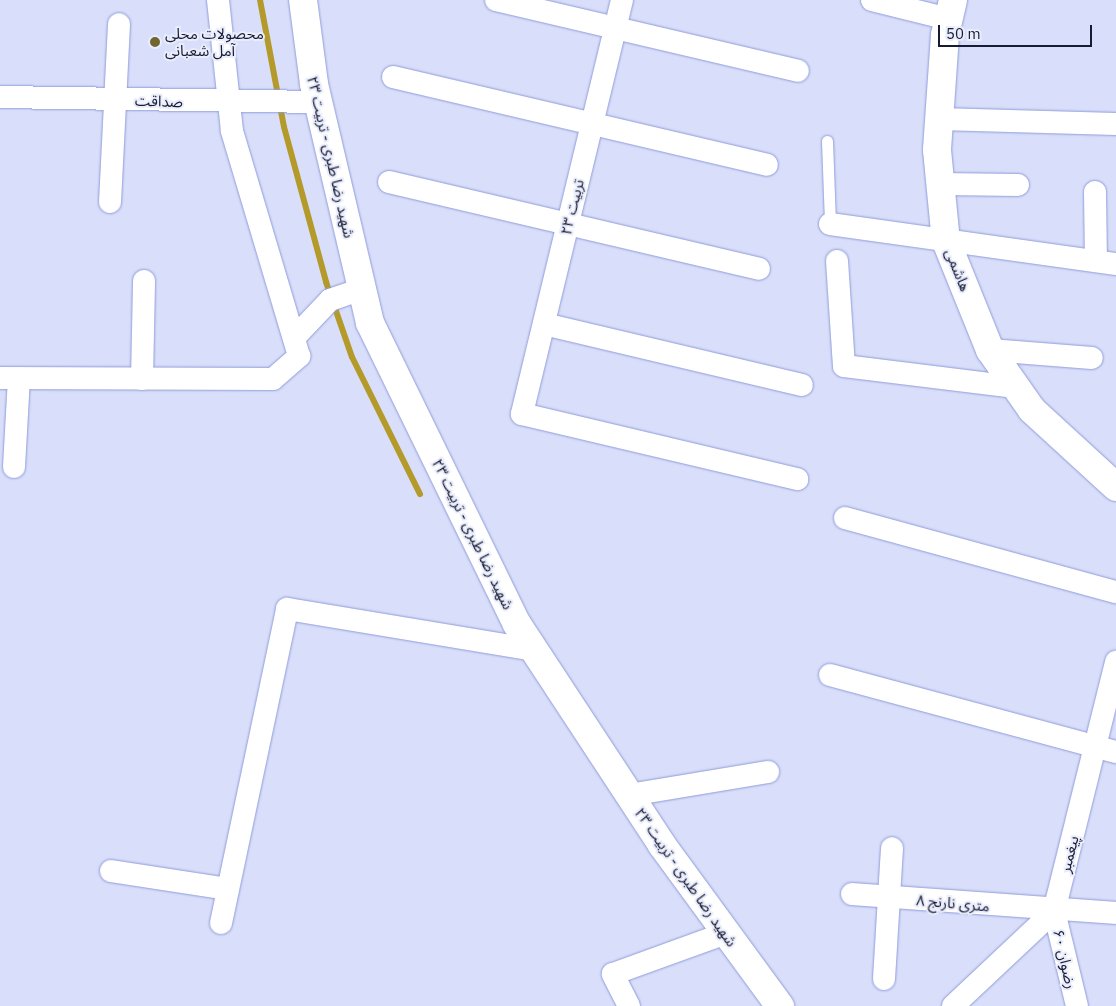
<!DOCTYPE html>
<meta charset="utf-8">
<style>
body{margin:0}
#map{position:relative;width:1116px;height:1006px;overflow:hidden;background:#d9dffa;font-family:"IBM Plex Sans","Noto Sans Arabic",sans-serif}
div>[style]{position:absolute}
.stream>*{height:6px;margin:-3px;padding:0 3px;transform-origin:3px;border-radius:3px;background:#b39a2a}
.roads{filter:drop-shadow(0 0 1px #909cda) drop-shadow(0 0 1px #909cda)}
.lane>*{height:11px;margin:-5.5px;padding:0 5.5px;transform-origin:5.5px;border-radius:5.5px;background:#fff}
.street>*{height:22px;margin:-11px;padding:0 11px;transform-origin:11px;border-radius:11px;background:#fff}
.secondary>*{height:28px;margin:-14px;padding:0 14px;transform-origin:14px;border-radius:14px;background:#fff}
.dots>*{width:14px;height:14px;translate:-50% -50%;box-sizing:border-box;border:2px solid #eaedfb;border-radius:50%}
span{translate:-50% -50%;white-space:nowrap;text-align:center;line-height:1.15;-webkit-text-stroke:4px #eaedfb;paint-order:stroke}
.poi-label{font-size:15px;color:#171b33}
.left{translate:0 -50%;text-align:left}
.street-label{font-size:15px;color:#171b33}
.scale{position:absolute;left:938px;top:25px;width:154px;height:22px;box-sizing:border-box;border:2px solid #171b33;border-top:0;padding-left:6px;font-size:15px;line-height:18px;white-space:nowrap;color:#171b33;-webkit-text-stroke:4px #eaedfb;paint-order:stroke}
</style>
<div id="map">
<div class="stream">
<i style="left:260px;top:0;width:129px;rotate:79.3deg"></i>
<i style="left:284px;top:127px;width:161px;rotate:74.8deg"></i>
<i style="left:326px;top:282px;width:79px;rotate:70.9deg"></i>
<i style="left:352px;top:357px;width:153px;rotate:63.6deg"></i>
</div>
<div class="roads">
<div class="lane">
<i style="left:827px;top:141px;width:83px;rotate:87.9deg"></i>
</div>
<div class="street">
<i style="left:496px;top:0;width:310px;rotate:13.2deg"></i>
<i style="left:622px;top:0;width:426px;rotate:103.6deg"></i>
<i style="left:522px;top:414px;width:283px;rotate:13.3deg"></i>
<i style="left:872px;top:0;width:79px;rotate:13.9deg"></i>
<i style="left:393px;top:77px;width:384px;rotate:13.2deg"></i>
<i style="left:0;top:97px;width:318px;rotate:0.9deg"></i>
<i style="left:939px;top:119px;width:177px;rotate:1.6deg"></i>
<i style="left:389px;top:182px;width:380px;rotate:13.2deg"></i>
<i style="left:940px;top:184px;width:78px;rotate:0.7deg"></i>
<i style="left:1095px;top:192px;width:69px;rotate:89.2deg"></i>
<i style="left:110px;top:202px;width:178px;rotate:-87.1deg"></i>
<i style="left:830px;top:224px;width:289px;rotate:8deg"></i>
<i style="left:837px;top:261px;width:105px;rotate:86.2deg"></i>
<i style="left:844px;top:366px;width:173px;rotate:7deg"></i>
<i style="left:544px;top:324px;width:265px;rotate:13.3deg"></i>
<i style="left:294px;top:338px;width:52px;rotate:-46.5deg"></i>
<i style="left:330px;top:300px;width:34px;rotate:-19deg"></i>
<i style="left:990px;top:350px;width:102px;rotate:4.5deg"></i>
<i style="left:0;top:378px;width:273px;rotate:0.2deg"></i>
<i style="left:273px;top:379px;width:35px;rotate:-41deg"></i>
<i style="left:299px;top:356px;width:235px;rotate:-106.6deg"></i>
<i style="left:232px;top:131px;width:132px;rotate:-96.1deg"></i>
<i style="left:142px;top:379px;width:98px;rotate:-88.8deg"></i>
<i style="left:14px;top:467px;width:89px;rotate:-86.8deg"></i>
<i style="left:845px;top:518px;width:281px;rotate:15.3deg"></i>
<i style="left:830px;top:675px;width:296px;rotate:15.1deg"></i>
<i style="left:629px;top:795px;width:141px;rotate:-9.4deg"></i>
<i style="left:111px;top:871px;width:118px;rotate:8.7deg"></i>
<i style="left:852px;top:894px;width:265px;rotate:4.1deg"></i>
<i style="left:1054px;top:911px;width:98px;rotate:76.4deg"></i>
<i style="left:221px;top:923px;width:321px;rotate:-78.1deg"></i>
<i style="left:287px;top:609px;width:250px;rotate:9.4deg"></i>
<i style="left:884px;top:979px;width:131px;rotate:-86.5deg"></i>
<i style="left:629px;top:1006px;width:36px;rotate:-117deg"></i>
<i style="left:613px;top:974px;width:120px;rotate:-19.9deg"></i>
<i style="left:953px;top:1006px;width:139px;rotate:-43.2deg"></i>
<i style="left:1054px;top:911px;width:257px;rotate:-76deg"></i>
</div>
<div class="secondary">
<i style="left:303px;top:0;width:85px;rotate:82.5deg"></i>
<i style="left:314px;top:84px;width:245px;rotate:76.8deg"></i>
<i style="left:370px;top:323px;width:335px;rotate:64deg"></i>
<i style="left:517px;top:624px;width:264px;rotate:56.7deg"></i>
<i style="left:662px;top:845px;width:200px;rotate:53.8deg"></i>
<i style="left:953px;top:0;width:36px;rotate:103deg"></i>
<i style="left:945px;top:35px;width:115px;rotate:94deg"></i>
<i style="left:937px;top:150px;width:91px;rotate:84.4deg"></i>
<i style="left:946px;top:241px;width:118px;rotate:68deg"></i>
<i style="left:990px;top:350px;width:73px;rotate:55deg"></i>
<i style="left:1032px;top:410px;width:114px;rotate:42.5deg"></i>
</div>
</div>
<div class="dots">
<i style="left:155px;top:42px;background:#716532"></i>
</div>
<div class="poi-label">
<span class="left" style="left:165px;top:42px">محصولات محلی<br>آمل شعبانی</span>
</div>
<div class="street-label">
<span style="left:159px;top:101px;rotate:2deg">صداقت</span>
<span style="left:331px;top:157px;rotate:77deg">شهید رضا طبری - تربیت ۲۳</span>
<span style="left:572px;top:207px;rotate:-76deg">تربیت ۲۳</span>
<span style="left:958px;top:270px;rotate:68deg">هاشمی</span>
<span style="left:473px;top:534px;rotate:64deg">شهید رضا طبری - تربیت ۲۳</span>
<span style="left:1069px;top:854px;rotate:-76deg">پیغمبر</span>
<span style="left:686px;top:877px;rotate:55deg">شهید رضا طبری - تربیت ۲۳</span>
<span style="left:953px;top:903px;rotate:5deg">۸ متری نارنج</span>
<span style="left:1065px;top:959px;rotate:77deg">رضوان ۶۰</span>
</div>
<div class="scale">50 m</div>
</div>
